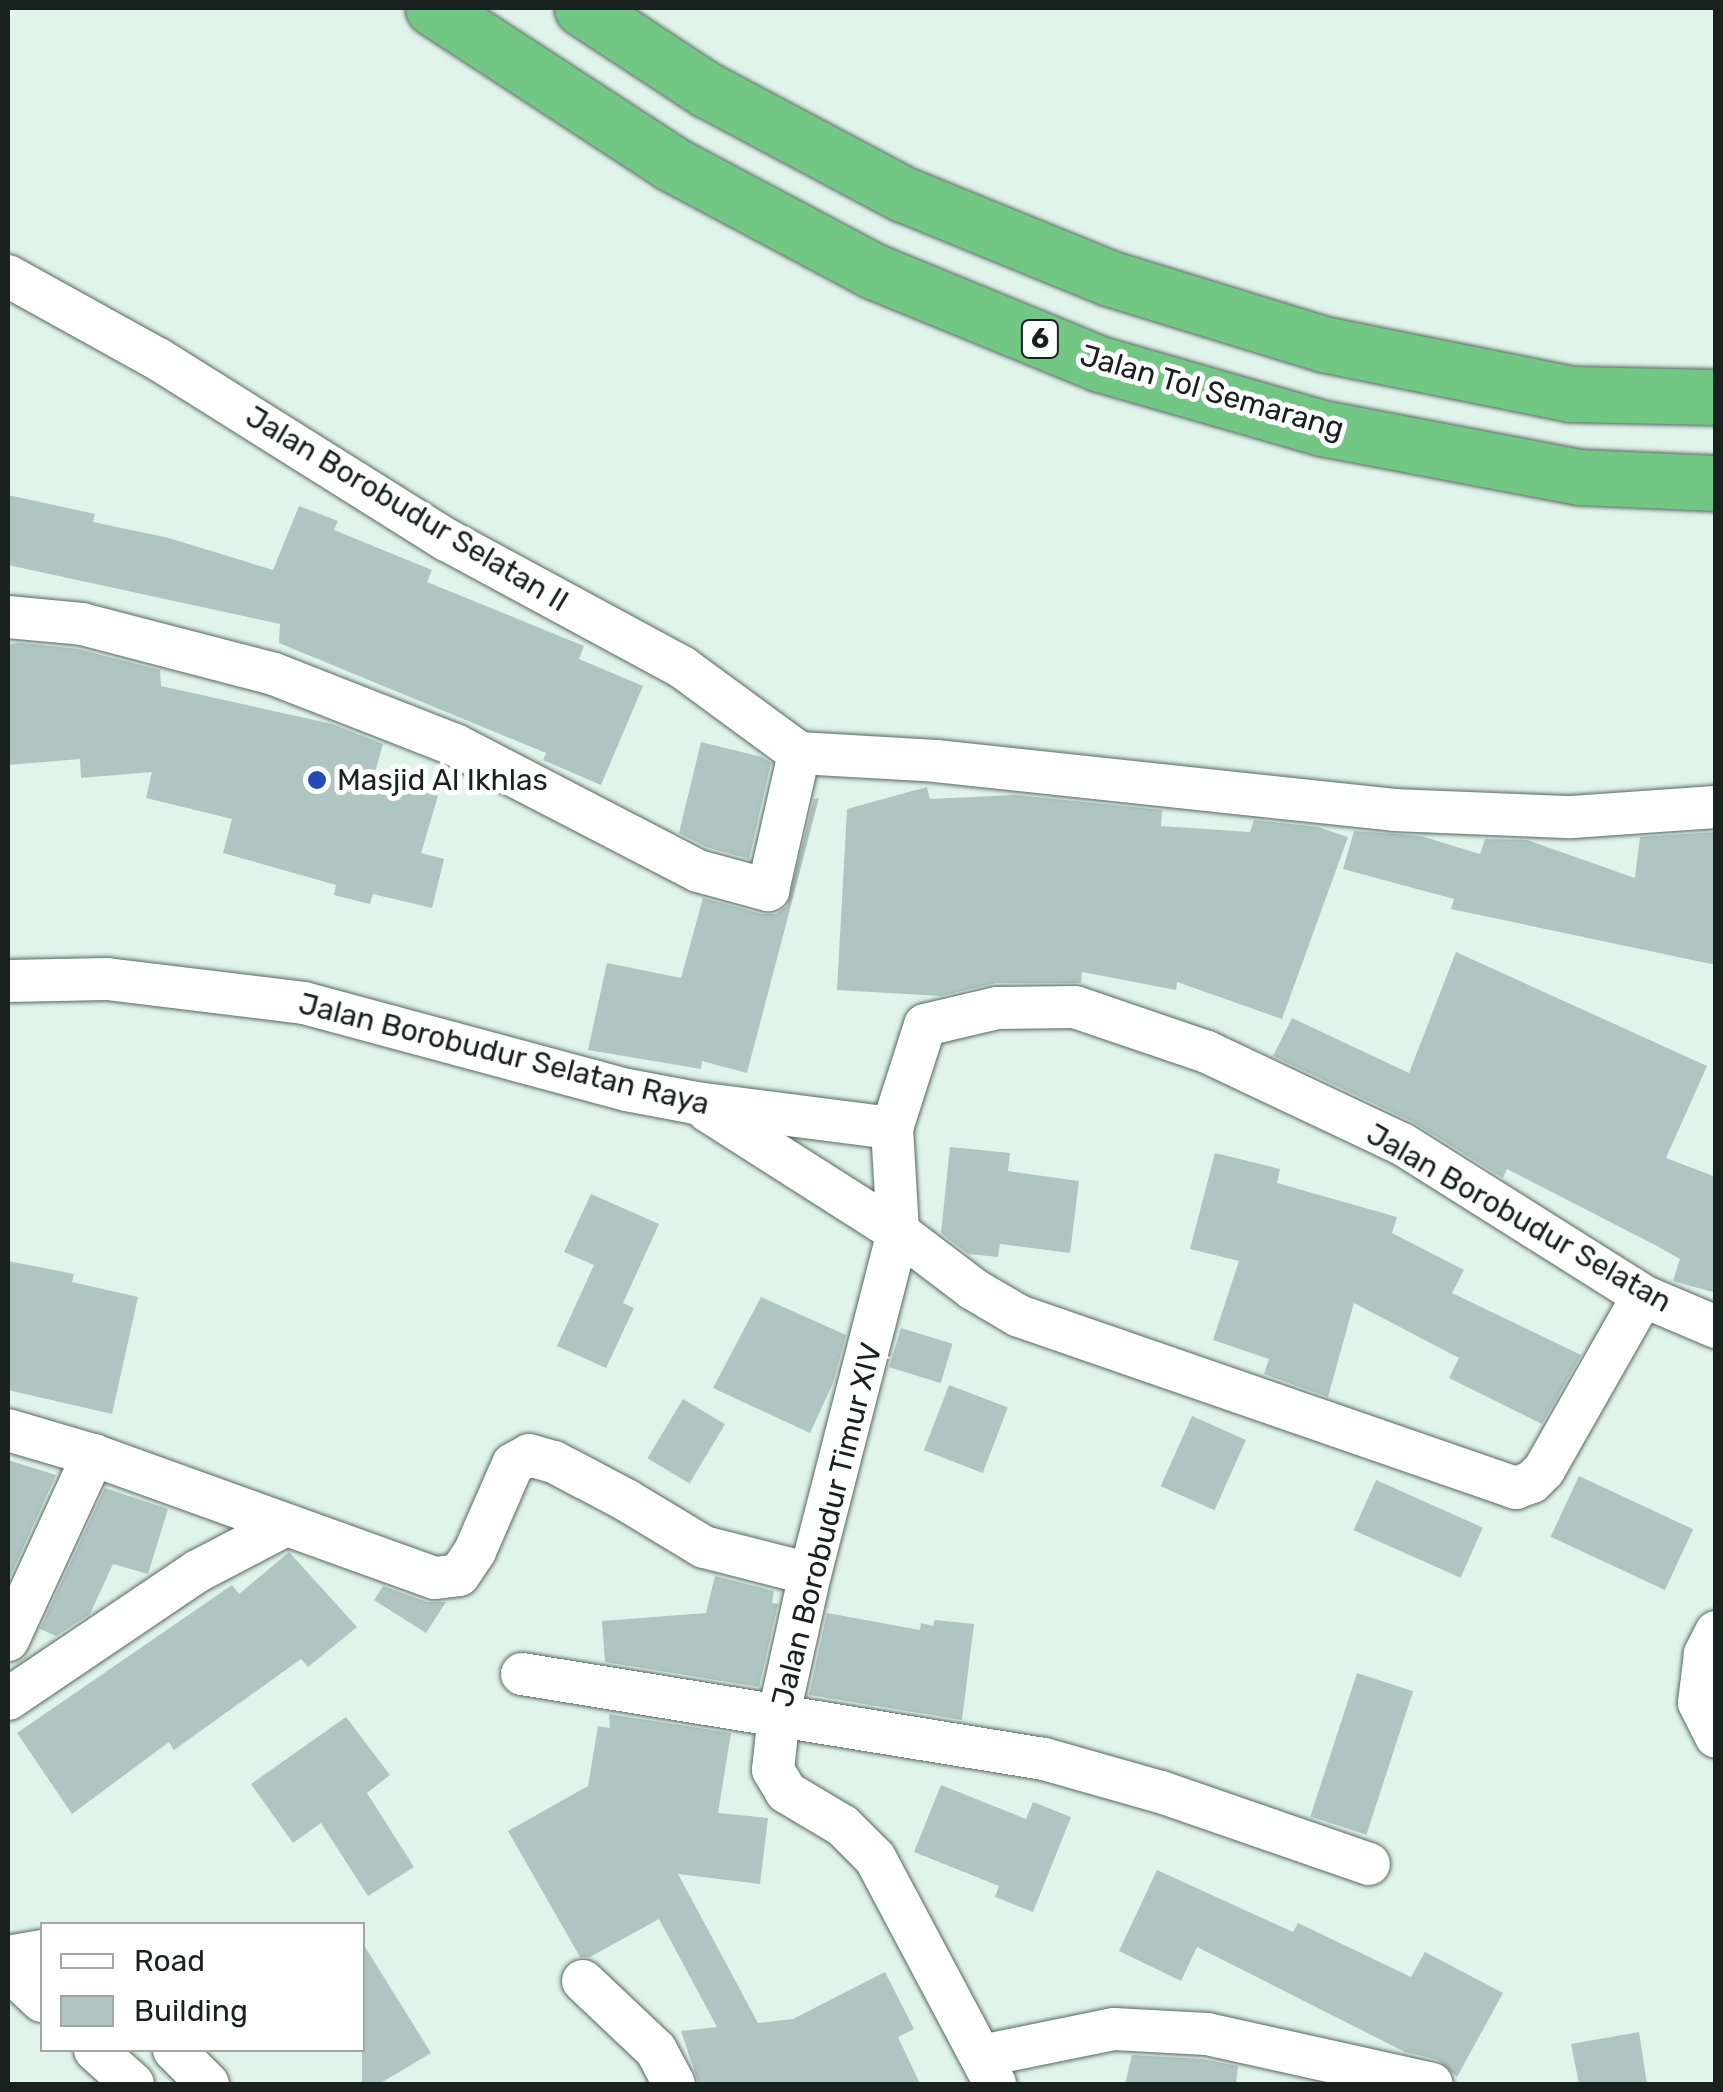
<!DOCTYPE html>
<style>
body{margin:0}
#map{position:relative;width:1723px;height:2092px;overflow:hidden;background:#e0f4eb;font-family:Rubik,sans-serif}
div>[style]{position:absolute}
.building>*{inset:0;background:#afc5c2;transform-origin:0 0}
.roads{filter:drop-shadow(0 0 2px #576861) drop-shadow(0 0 2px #576861)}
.minor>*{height:42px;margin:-21px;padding:0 21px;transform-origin:21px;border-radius:21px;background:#fff}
.motorway>*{height:55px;margin:-27.5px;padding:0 27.5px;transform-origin:27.5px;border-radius:27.5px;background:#73c784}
.dots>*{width:28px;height:28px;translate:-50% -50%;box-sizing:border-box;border:5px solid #fff;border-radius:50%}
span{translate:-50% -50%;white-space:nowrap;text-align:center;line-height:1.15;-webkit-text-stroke:10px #fff;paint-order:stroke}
.shield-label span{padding:2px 8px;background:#fff;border:2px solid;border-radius:8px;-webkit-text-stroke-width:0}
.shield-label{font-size:28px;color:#19211e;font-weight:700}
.street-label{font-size:30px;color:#19211e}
.poi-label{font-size:30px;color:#19211e}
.left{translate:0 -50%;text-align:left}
.frame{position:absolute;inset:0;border:10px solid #19211e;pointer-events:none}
.legend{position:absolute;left:40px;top:1922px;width:325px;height:130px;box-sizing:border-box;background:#fff;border:2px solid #a3a6a5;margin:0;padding:12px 18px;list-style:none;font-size:30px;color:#19211e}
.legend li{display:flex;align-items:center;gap:20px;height:50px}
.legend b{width:50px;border:2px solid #a3a6a5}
</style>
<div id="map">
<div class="building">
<i style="clip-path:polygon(8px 495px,95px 514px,93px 522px,169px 538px,273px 570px,299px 506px,338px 521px,334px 530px,432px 570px,427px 582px,584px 646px,579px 659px,643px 686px,601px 785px,543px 760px,546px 753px,279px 643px,280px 624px,8px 565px)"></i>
<i style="clip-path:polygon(21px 643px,78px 649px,160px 670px,161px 686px,332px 724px,383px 744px,373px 779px,438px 796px,421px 853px,444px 859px,432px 908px,373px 894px,370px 904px,334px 895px,336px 885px,223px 853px,232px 819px,146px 798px,152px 772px,81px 778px,80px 759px,8px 765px,8px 644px)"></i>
<i style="clip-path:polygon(701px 742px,762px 757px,771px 763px,749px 859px,706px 847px,679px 833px)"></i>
<i style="clip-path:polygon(927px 787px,930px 799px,1015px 795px,1162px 810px,1161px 826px,1250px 832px,1254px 820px,1318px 827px,1348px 837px,1282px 1019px,1177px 982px,1176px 990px,1082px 972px,1081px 983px,996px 983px,941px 996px,837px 990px,847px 809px)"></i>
<i style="clip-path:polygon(819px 798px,747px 1073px,702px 1061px,701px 1069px,588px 1050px,607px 963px,681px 978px,703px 898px,762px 914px,776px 914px,787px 906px,814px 799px)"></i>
<i style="clip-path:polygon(1354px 831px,1421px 836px,1480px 854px,1485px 839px,1527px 840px,1635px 878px,1640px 837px,1716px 832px,1716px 965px,1451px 909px,1454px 899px,1343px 869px)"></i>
<i style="clip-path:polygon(1456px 952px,1707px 1066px,1666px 1158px,1716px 1177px,1716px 1293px,1673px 1281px,1680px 1259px,1657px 1246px,1507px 1169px,1503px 1178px,1413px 1122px,1273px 1056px,1292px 1018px,1409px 1073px)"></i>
<i style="clip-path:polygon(950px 1147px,1010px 1153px,1008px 1171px,1079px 1181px,1070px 1253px,1000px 1244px,998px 1257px,968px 1254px,941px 1233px)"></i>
<i style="clip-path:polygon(1215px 1153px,1280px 1169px,1277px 1183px,1397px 1217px,1392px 1233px,1464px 1270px,1452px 1293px,1581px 1355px,1542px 1424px,1449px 1378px,1459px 1358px,1354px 1303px,1328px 1397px,1264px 1374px,1269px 1359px,1213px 1340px,1239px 1261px,1190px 1249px)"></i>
<i style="clip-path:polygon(591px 1194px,659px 1224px,623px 1303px,634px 1308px,606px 1368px,557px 1346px,594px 1265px,564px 1252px)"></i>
<i style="clip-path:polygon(8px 1261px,74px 1274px,72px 1282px,138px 1297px,112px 1414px,8px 1390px)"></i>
<i style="clip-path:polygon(761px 1297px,846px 1335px,833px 1383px,810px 1433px,713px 1388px)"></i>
<i style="left:901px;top:1328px;width:54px;height:41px;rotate:17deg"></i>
<i style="left:949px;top:1385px;width:63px;height:70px;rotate:21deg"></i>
<i style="left:683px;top:1399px;width:49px;height:69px;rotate:31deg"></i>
<i style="left:1192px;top:1416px;width:59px;height:77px;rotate:24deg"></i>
<i style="clip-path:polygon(8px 1460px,56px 1475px,8px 1581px)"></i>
<i style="left:1579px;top:1476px;width:126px;height:67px;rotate:25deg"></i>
<i style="left:1376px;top:1480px;width:117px;height:55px;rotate:24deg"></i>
<i style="clip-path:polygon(105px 1488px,168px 1509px,148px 1574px,113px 1564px,90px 1614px,56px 1636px,40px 1629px)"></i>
<i style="clip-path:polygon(289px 1552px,357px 1627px,308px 1667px,301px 1659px,174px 1750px,169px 1742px,72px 1814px,17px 1733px,232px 1585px,239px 1594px)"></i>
<i style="clip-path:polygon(715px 1576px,774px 1591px,772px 1603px,778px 1604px,759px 1687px,605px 1662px,602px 1621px,706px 1613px)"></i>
<i style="clip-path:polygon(383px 1586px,427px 1602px,446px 1602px,426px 1633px,374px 1600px)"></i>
<i style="clip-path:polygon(827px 1613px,920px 1630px,921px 1623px,933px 1626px,935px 1620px,974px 1624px,962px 1720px,809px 1695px)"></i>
<i style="left:1357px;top:1673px;width:59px;height:151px;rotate:18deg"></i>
<i style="clip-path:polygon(609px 1714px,731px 1733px,718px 1813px,768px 1818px,760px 1884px,678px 1874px,758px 2023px,793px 2019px,885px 1972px,914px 2029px,898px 2037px,920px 2084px,699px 2084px,681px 2031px,717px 2027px,659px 1919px,590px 1957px,580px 1957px,508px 1831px,588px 1786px,598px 1726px,610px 1728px)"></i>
<i style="clip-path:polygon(346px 1717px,390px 1775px,367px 1793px,414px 1867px,368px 1896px,321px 1823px,293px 1843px,251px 1784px)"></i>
<i style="clip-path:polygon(941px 1785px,1026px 1819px,1033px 1802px,1071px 1817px,1033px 1912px,995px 1897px,999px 1886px,914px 1852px)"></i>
<i style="clip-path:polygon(1157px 1870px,1293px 1932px,1298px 1923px,1411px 1977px,1425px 1952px,1503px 1993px,1457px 2077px,1438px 2060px,1405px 2052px,1197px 1947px,1181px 1981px,1119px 1951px)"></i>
<i style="clip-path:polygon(362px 1942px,431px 2053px,379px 2084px,362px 2084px)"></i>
<i style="clip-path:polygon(1639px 2032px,1647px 2084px,1579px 2084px,1571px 2044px)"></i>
<i style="clip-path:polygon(1132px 2055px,1202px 2059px,1238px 2066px,1236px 2084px,1125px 2084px)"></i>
</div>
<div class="roads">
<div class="minor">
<i style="left:8px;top:276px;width:171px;rotate:29deg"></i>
<i style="left:158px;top:359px;width:341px;rotate:32.1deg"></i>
<i style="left:447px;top:540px;width:267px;rotate:28.4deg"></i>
<i style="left:682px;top:667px;width:145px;rotate:36.3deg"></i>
<i style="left:8px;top:617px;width:74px;rotate:5.4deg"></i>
<i style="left:82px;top:624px;width:198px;rotate:14.6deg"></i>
<i style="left:274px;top:674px;width:194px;rotate:21.4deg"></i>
<i style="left:455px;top:745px;width:274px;rotate:27.4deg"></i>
<i style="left:698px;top:871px;width:73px;rotate:15.2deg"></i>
<i style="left:768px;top:890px;width:140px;rotate:-77.2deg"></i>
<i style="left:799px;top:753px;width:137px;rotate:3.3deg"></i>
<i style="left:936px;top:761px;width:461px;rotate:6.1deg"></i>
<i style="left:1394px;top:810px;width:178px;rotate:2.3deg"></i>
<i style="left:1572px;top:817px;width:144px;rotate:-4deg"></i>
<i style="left:8px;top:981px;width:99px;rotate:-1.2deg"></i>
<i style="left:107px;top:979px;width:198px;rotate:6.9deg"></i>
<i style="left:304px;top:1003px;width:335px;rotate:15.1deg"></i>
<i style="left:627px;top:1090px;width:70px;rotate:10.7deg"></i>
<i style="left:696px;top:1103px;width:198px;rotate:7.3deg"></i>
<i style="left:892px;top:1128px;width:108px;rotate:-72.2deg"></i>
<i style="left:925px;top:1025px;width:74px;rotate:-13.3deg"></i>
<i style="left:997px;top:1008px;width:78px;rotate:-0.7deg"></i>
<i style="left:1075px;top:1007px;width:139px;rotate:18.8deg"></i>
<i style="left:1207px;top:1052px;width:216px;rotate:25.3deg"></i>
<i style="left:1402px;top:1144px;width:285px;rotate:32.2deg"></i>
<i style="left:1643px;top:1296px;width:79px;rotate:23deg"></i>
<i style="left:708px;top:1111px;width:225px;rotate:32.5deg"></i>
<i style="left:898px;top:1232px;width:94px;rotate:37.2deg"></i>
<i style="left:973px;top:1289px;width:53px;rotate:30.4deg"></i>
<i style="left:1019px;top:1316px;width:526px;rotate:19.09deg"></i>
<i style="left:1516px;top:1488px;width:17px;rotate:-21deg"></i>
<i style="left:1532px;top:1482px;width:17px;rotate:-45deg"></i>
<i style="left:1544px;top:1470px;width:200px;rotate:-60.4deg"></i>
<i style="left:892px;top:1128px;width:104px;rotate:86.7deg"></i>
<i style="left:898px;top:1232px;width:353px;rotate:104.4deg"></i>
<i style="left:810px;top:1574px;width:143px;rotate:102.5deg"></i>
<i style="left:779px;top:1714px;width:56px;rotate:96.1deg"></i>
<i style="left:773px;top:1770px;width:26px;rotate:59deg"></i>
<i style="left:786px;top:1792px;width:66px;rotate:30.8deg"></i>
<i style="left:843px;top:1826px;width:45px;rotate:45deg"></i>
<i style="left:875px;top:1858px;width:256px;rotate:62deg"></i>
<i style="left:8px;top:1430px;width:89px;rotate:16.4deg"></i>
<i style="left:93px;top:1455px;width:363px;rotate:19.8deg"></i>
<i style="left:435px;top:1578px;width:24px;rotate:-7deg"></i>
<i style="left:459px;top:1575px;width:29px;rotate:-56deg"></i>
<i style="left:475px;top:1551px;width:95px;rotate:-66.4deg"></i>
<i style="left:513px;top:1464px;width:18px;rotate:-29deg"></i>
<i style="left:529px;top:1455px;width:26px;rotate:16deg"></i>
<i style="left:554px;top:1462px;width:81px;rotate:27.8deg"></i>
<i style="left:626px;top:1500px;width:91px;rotate:31.1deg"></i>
<i style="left:704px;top:1547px;width:109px;rotate:14.3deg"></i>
<i style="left:1716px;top:1632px;width:25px;rotate:117deg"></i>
<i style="left:1705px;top:1654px;width:49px;rotate:97deg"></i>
<i style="left:1699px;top:1703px;width:38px;rotate:63deg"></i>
<i style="left:8px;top:1640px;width:204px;rotate:-65.3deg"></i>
<i style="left:522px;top:1674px;width:529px;rotate:9.25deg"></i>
<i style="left:1044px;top:1759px;width:122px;rotate:15.8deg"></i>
<i style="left:1161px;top:1792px;width:220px;rotate:19.1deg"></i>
<i style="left:8px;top:1699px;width:229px;rotate:-34deg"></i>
<i style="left:198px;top:1571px;width:99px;rotate:-27.6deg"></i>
<i style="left:8px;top:1957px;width:35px;rotate:-10deg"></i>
<i style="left:8px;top:1969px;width:47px;rotate:43.3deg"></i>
<i style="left:583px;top:1981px;width:100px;rotate:43.4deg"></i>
<i style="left:656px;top:2050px;width:38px;rotate:62deg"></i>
<i style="left:95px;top:2050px;width:51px;rotate:41.8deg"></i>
<i style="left:174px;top:2050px;width:48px;rotate:45deg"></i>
<i style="left:981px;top:2056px;width:136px;rotate:-11.5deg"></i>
<i style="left:1114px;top:2029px;width:93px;rotate:3.1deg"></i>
<i style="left:1207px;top:2034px;width:230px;rotate:12.5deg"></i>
</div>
<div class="motorway">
<i style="left:433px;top:8px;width:285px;rotate:33.1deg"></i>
<i style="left:672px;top:164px;width:228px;rotate:28deg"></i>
<i style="left:873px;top:271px;width:245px;rotate:22.3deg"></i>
<i style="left:1100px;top:364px;width:231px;rotate:16.1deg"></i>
<i style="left:1322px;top:428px;width:263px;rotate:10.8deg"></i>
<i style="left:1580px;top:477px;width:136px;rotate:2.5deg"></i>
<i style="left:582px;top:8px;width:149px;rotate:33.3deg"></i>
<i style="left:707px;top:90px;width:222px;rotate:28deg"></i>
<i style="left:903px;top:194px;width:222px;rotate:22.2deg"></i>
<i style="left:1109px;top:278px;width:224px;rotate:17.1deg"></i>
<i style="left:1323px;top:344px;width:253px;rotate:11.4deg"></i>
<i style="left:1571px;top:394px;width:145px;rotate:1.2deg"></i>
</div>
</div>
<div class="dots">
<i style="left:317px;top:780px;background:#204bb9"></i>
</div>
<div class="shield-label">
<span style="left:1040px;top:339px">6</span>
</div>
<div class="street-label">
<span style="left:1212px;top:392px;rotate:16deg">Jalan Tol Semarang</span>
<span style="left:407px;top:509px;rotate:31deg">Jalan Borobudur Selatan II</span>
<span style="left:504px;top:1054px;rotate:14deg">Jalan Borobudur Selatan Raya</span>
<span style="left:1519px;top:1218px;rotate:30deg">Jalan Borobudur Selatan</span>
<span style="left:827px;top:1525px;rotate:-76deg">Jalan Borobudur Timur XIV</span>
</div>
<div class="poi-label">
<span class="left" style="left:337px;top:780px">Masjid Al Ikhlas</span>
</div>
<div class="frame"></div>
<ul class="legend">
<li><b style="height:12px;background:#fff"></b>Road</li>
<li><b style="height:28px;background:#afc5c2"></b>Building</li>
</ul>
</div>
